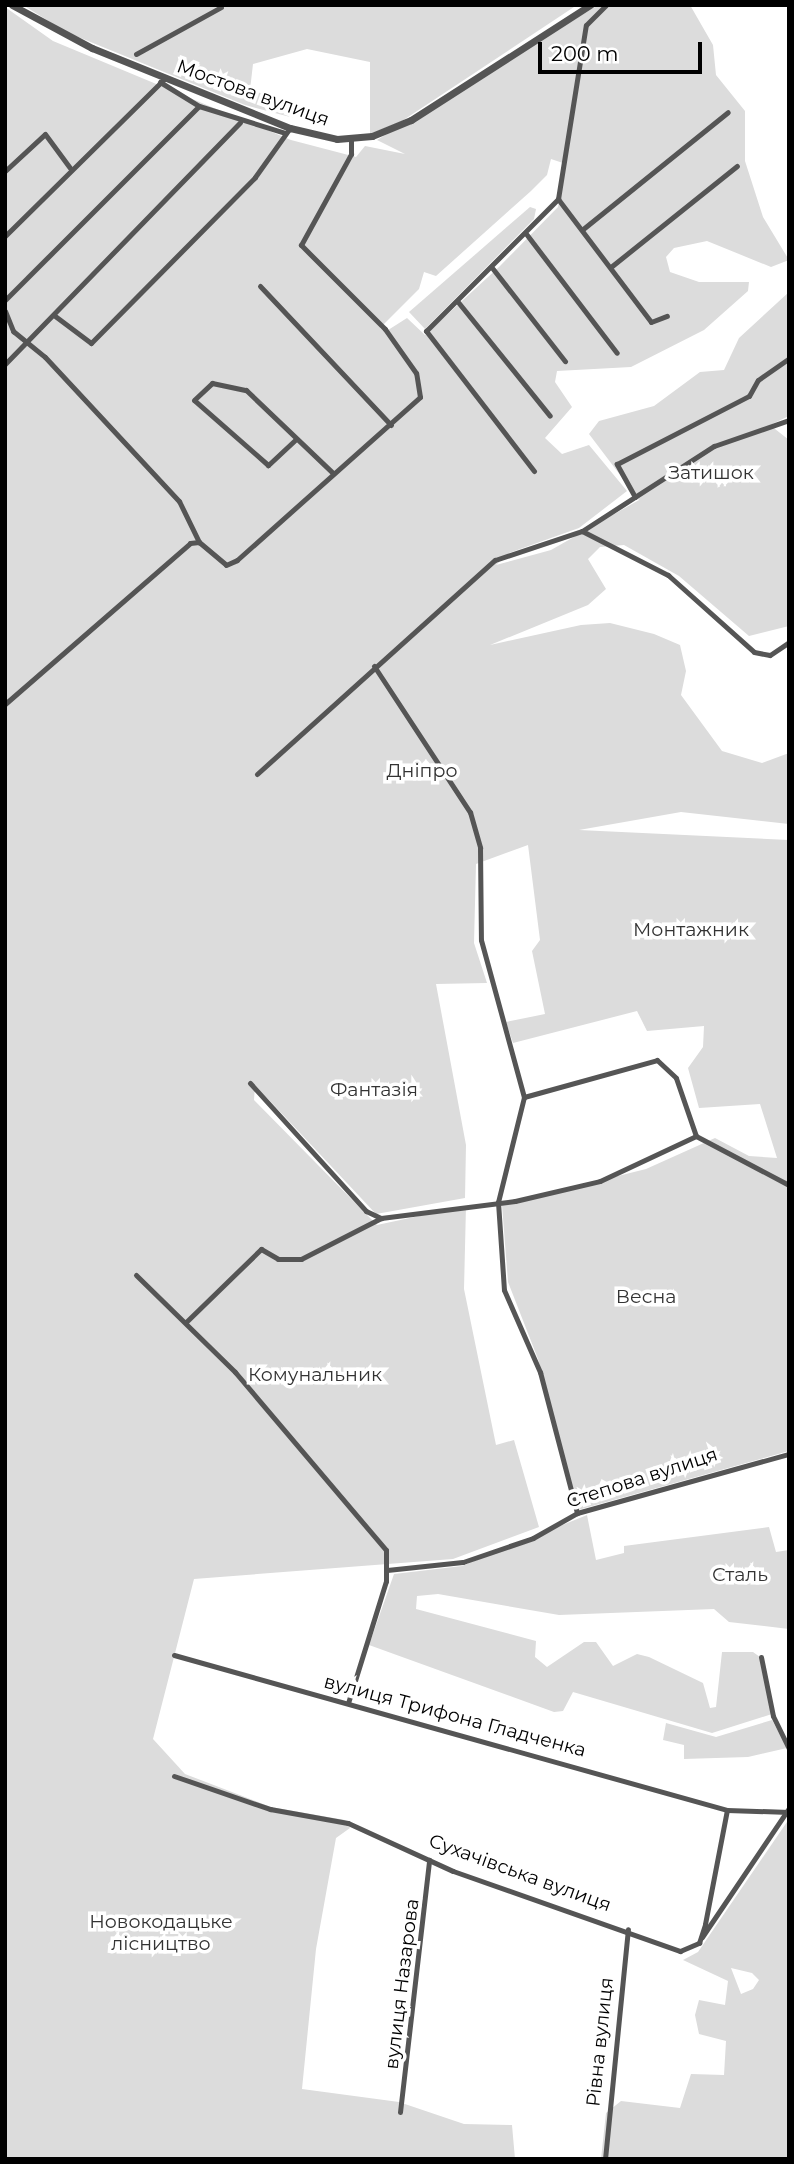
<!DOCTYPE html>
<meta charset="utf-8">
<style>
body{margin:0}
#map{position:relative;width:794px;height:2164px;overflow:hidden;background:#fff;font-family:Montserrat,sans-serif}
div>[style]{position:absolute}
.green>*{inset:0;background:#dcdcdc}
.minor>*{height:5px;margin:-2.5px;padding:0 2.5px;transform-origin:2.5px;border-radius:2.5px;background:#555}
.tertiary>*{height:7px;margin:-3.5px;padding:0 3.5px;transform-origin:3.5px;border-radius:3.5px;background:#555}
span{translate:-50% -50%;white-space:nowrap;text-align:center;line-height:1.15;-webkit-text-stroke:7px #fff;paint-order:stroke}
.street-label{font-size:19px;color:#000}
.park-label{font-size:19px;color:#333}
.frame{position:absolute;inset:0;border:7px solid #000;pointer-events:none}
.scale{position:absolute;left:538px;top:42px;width:164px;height:32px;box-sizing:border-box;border:4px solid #000;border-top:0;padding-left:9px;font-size:21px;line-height:24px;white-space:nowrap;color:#000;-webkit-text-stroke:5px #fff;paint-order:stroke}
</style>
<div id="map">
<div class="green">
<i style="clip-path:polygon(23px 5px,577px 5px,402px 121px,370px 134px,370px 62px,307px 49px,253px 64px,250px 90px,296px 103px,294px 118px,245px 105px,66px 32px)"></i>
<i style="clip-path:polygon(evenodd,598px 5px,690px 5px,713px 45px,716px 75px,745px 111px,745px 161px,763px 217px,789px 260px,771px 267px,707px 241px,674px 248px,666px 257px,670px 272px,699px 282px,749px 282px,748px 291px,704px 330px,631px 367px,557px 371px,555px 382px,572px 407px,545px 438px,562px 454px,589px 445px,627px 491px,579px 528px,509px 553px,496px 565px,551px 550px,639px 500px,589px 434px,599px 421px,654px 406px,700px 372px,724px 370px,739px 338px,789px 292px,789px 416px,770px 425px,789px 440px,789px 626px,749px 636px,679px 576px,624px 545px,600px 547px,588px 559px,606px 589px,588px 605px,490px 645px,581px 625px,610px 623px,654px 634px,680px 645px,686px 671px,681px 695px,722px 751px,762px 763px,789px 753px,789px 824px,681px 812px,579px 830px,789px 840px,789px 1451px,578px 1510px,538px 1359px,508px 1282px,502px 1205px,646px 1169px,715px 1138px,749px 1156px,777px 1158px,760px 1104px,699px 1108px,688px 1068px,703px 1047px,704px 1026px,647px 1031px,637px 1011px,513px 1043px,506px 1022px,545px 1014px,532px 951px,540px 940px,528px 845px,476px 864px,474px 943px,487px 983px,436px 984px,466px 1145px,465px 1198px,376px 1214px,255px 1085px,254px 1100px,377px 1225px,466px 1206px,464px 1289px,496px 1445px,514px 1440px,539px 1527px,453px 1559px,194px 1579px,153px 1739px,185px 1774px,271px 1807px,345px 1820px,350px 1828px,336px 1838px,316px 1949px,302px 2089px,399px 2102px,464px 2124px,512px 2125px,515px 2159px,5px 2159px,5px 7px,53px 41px,291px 140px,356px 157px,365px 146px,405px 154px,377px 140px,598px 5px,551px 159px,566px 164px,558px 207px,500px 266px,425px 335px,407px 318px,385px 332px,380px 328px,419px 289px,424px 272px,436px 276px,531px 191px,547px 175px,551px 159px)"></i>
<i style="clip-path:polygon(530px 207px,536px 209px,534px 219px,425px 329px,409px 312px)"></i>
<i style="clip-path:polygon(587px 1515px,596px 1560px,624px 1553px,624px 1546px,769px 1527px,776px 1552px,789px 1550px,789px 1629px,729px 1622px,714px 1609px,559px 1615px,438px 1594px,417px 1596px,416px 1609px,536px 1641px,535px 1657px,547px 1667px,584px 1642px,596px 1642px,613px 1666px,637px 1654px,649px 1657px,703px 1683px,710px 1708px,716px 1707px,722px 1652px,753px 1652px,760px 1657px,772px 1714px,712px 1733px,573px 1692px,563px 1711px,554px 1712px,369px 1645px,394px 1574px,462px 1566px)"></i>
<i style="clip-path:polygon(772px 1720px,787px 1748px,748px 1757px,684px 1759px,684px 1745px,663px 1740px,666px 1723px,716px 1737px)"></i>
<i style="clip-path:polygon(evenodd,789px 1819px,789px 2159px,601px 2159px,606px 2113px,621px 2101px,680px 2108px,691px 2074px,724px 2075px,726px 2041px,699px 2034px,695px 2015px,699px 2000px,725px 2005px,728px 1981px,683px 1960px,698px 1952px,789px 1819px,731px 1968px,752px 1973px,759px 1980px,753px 1989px,741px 1994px,731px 1968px)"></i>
</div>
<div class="minor">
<i style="left:136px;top:54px;width:97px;rotate:-28.9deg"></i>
<i style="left:160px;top:82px;width:46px;rotate:31.6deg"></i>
<i style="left:199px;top:106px;width:90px;rotate:17.4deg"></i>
<i style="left:5px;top:171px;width:54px;rotate:-42.8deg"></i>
<i style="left:45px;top:134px;width:42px;rotate:53.7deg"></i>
<i style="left:558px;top:199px;width:154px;rotate:52.9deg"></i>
<i style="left:651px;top:322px;width:17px;rotate:-21deg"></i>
<i style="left:583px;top:229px;width:186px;rotate:-38.9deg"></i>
<i style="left:527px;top:235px;width:148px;rotate:52.7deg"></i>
<i style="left:5px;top:236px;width:225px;rotate:-44.6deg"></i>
<i style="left:612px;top:266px;width:160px;rotate:-38.7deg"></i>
<i style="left:493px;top:269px;width:117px;rotate:52deg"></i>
<i style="left:260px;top:286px;width:191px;rotate:46.7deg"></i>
<i style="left:5px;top:300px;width:274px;rotate:-45deg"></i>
<i style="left:458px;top:302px;width:146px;rotate:51.1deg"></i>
<i style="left:5px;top:311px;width:22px;rotate:68deg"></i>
<i style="left:13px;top:331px;width:41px;rotate:39.1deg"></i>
<i style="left:45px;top:357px;width:197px;rotate:47.1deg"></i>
<i style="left:179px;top:501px;width:46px;rotate:64deg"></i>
<i style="left:55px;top:316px;width:45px;rotate:36.9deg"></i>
<i style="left:91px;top:343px;width:233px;rotate:-45.3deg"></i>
<i style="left:255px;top:177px;width:60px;rotate:-54.5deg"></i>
<i style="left:5px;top:364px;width:337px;rotate:-45.8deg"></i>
<i style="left:295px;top:440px;width:37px;rotate:137deg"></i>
<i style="left:268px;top:465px;width:98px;rotate:-138.7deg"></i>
<i style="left:194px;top:400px;width:25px;rotate:-43deg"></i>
<i style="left:212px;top:383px;width:35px;rotate:12deg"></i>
<i style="left:246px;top:390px;width:120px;rotate:43.7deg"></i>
<i style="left:534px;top:471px;width:177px;rotate:-127.6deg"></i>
<i style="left:426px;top:331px;width:187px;rotate:-45deg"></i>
<i style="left:558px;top:199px;width:176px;rotate:-80.9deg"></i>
<i style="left:586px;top:25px;width:28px;rotate:-45deg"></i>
<i style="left:635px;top:497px;width:38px;rotate:-119deg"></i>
<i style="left:617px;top:464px;width:148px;rotate:-27.3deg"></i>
<i style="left:749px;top:396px;width:18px;rotate:-61deg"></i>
<i style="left:758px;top:380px;width:38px;rotate:-35deg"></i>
<i style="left:582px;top:531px;width:97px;rotate:27.1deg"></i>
<i style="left:668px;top:575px;width:115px;rotate:41.8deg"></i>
<i style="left:754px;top:652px;width:16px;rotate:11deg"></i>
<i style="left:770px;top:655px;width:23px;rotate:-34deg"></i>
<i style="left:374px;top:666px;width:175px;rotate:56.7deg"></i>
<i style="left:470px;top:812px;width:37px;rotate:74deg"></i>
<i style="left:480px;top:848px;width:92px;rotate:89.4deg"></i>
<i style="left:481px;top:940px;width:163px;rotate:74.7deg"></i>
<i style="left:524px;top:1097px;width:108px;rotate:103.9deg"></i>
<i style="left:498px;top:1202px;width:88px;rotate:86.1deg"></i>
<i style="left:504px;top:1290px;width:90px;rotate:66.3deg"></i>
<i style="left:540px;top:1372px;width:146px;rotate:75.3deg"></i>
<i style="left:5px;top:704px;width:245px;rotate:-41deg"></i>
<i style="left:190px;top:543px;width:9px;rotate:-6deg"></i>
<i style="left:199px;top:542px;width:35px;rotate:40deg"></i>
<i style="left:226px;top:565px;width:12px;rotate:-24deg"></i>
<i style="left:237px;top:560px;width:245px;rotate:-41.7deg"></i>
<i style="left:420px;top:397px;width:24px;rotate:-99deg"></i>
<i style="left:416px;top:373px;width:54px;rotate:-125.2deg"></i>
<i style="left:385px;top:329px;width:119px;rotate:-135deg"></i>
<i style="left:301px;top:245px;width:104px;rotate:-61.2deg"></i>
<i style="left:351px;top:154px;width:17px;rotate:-90deg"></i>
<i style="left:257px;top:774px;width:320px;rotate:-42deg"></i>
<i style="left:495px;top:560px;width:92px;rotate:-18.4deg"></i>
<i style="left:582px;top:531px;width:157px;rotate:-32.8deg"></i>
<i style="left:714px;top:446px;width:79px;rotate:-19.1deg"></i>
<i style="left:250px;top:1083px;width:173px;rotate:47.8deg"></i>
<i style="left:366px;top:1211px;width:17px;rotate:25deg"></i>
<i style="left:524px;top:1097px;width:138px;rotate:-15.5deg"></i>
<i style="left:657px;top:1060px;width:26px;rotate:43deg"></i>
<i style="left:676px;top:1078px;width:61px;rotate:71deg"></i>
<i style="left:696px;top:1136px;width:105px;rotate:27.8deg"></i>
<i style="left:136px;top:1275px;width:139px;rotate:44.4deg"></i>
<i style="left:235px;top:1372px;width:233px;rotate:49.7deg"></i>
<i style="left:386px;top:1550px;width:31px;rotate:90deg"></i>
<i style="left:386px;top:1581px;width:128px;rotate:107.3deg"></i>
<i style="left:186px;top:1322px;width:105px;rotate:-44.2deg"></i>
<i style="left:261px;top:1249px;width:20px;rotate:30deg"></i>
<i style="left:278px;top:1259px;width:23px"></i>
<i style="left:301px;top:1259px;width:90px;rotate:-27.1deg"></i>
<i style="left:381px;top:1218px;width:135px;rotate:-7.2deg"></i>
<i style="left:515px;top:1201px;width:87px;rotate:-13.2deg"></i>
<i style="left:600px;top:1181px;width:106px;rotate:-25.1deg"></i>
<i style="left:387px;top:1570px;width:76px;rotate:-6deg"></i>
<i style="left:463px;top:1562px;width:74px;rotate:-18.9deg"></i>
<i style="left:533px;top:1538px;width:51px;rotate:-29.6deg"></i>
<i style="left:577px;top:1513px;width:220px;rotate:-15.6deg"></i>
<i style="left:174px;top:1655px;width:574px;rotate:15.66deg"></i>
<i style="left:727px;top:1810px;width:62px;rotate:1.8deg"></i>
<i style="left:761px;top:1657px;width:60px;rotate:78.5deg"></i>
<i style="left:773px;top:1716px;width:37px;rotate:64deg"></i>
<i style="left:174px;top:1776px;width:102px;rotate:19deg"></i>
<i style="left:270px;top:1809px;width:79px;rotate:10.2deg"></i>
<i style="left:348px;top:1823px;width:115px;rotate:24.6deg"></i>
<i style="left:453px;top:1871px;width:241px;rotate:19.4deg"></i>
<i style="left:680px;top:1951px;width:21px;rotate:-23deg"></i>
<i style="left:699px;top:1943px;width:20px;rotate:-72deg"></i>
<i style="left:705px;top:1924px;width:116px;rotate:-79.1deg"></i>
<i style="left:702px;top:1937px;width:156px;rotate:-56deg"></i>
<i style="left:400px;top:2112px;width:254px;rotate:-83.4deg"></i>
<i style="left:605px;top:2159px;width:231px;rotate:-84.3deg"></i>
</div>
<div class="tertiary">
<i style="left:12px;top:5px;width:91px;rotate:28.3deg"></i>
<i style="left:92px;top:48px;width:214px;rotate:22deg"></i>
<i style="left:290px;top:128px;width:48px;rotate:13.2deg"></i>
<i style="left:337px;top:139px;width:35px;rotate:-5deg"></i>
<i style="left:372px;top:136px;width:42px;rotate:-22.3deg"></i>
<i style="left:411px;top:120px;width:213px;rotate:-32.7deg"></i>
</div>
<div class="street-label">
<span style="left:253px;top:93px;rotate:20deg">Мостова вулиця</span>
<span style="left:642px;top:1478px;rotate:-18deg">Степова вулиця</span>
<span style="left:455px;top:1716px;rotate:15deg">вулиця Трифона Гладченка</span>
<span style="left:520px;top:1873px;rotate:20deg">Сухачівська вулиця</span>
<span style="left:402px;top:1984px;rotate:-83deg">вулиця Назарова</span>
<span style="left:600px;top:2042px;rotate:-84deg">Рівна вулиця</span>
</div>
<div class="park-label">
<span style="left:711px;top:473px">Затишок</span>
<span style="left:422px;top:771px">Дніпро</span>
<span style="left:691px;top:930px">Монтажник</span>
<span style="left:374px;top:1090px">Фантазія</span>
<span style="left:646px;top:1297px">Весна</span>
<span style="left:315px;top:1375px">Комунальник</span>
<span style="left:740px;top:1575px">Сталь</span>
<span style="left:161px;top:1933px">Новокодацьке<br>лісництво</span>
</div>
<div class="frame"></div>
<div class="scale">200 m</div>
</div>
